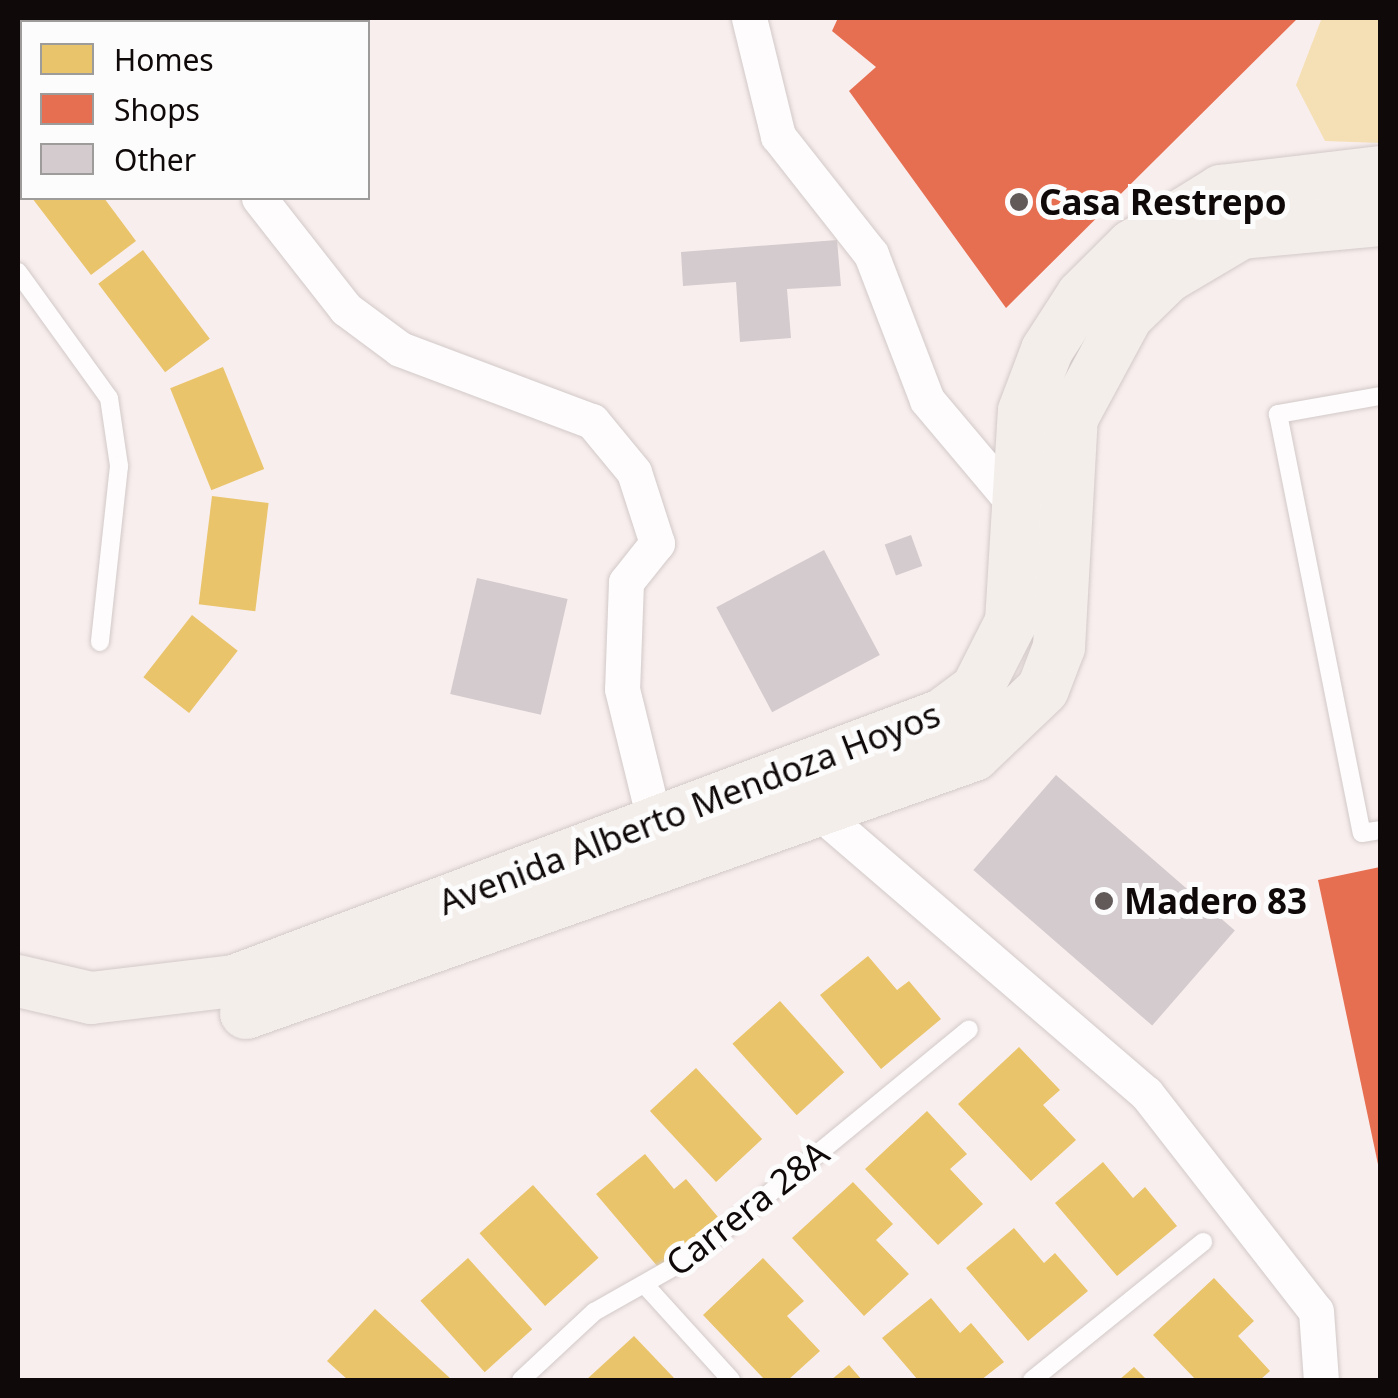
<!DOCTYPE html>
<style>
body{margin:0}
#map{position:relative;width:1398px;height:1398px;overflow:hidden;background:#f9eeee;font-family:"Noto Sans",sans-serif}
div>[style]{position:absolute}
.green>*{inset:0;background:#f5e0b5}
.homes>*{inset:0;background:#e9c46a;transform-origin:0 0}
.shops>*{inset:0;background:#e76f51}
.building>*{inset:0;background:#d3cbcd;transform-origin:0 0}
.roads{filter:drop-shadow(0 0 2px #d2c9c9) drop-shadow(0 0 2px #d2c9c9)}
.lane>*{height:18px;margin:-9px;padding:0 9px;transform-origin:9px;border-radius:9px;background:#fefcfc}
.street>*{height:35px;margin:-17.5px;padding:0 17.5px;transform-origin:17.5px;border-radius:17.5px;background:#fefcfc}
.primary>*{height:52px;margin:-26px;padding:0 26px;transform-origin:26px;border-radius:26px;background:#f4eeeb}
.dots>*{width:28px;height:28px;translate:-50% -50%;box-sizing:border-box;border:5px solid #fcfcfc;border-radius:50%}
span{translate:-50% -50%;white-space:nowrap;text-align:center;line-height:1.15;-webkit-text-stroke:10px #fcfcfc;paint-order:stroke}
.poi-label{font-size:35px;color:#100909;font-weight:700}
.left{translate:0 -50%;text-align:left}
.street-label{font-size:35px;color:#100909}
.frame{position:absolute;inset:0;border:20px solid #100909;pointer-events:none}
.legend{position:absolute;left:20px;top:20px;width:350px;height:180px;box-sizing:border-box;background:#fcfcfc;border:2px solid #9e9b9b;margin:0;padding:12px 18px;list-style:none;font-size:30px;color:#100909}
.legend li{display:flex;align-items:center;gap:20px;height:50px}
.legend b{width:50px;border:2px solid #9e9b9b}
</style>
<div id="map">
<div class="green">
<i style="clip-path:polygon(1380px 18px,1380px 143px,1325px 141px,1296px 85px,1321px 20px)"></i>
</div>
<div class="homes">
<i style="clip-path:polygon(18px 106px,22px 108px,18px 175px)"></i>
<i style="clip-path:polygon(32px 198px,104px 198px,136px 241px,91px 275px)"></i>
<i style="left:143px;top:250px;width:111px;height:56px;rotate:53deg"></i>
<i style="left:223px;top:367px;width:110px;height:57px;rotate:68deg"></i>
<i style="left:212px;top:496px;width:57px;height:109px;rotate:7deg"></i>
<i style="left:192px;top:615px;width:58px;height:79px;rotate:38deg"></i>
<i style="clip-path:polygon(868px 956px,897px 990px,909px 981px,941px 1019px,881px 1069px,820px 995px)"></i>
<i style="left:780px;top:1001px;width:96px;height:64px;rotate:48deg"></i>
<i style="clip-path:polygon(1019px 1047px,1060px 1090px,1043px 1105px,1076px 1140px,1031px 1181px,958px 1104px)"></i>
<i style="left:696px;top:1068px;width:97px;height:63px;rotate:47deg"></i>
<i style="clip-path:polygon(927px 1111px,967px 1154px,950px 1169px,983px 1204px,938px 1245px,865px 1169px)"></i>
<i style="clip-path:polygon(645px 1154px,674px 1189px,686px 1179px,718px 1217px,658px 1267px,596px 1194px)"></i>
<i style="clip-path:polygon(1103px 1162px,1133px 1198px,1145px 1187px,1177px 1226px,1117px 1276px,1055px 1203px)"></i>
<i style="clip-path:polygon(853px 1182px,893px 1224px,876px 1240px,909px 1274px,864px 1316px,792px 1238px)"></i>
<i style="left:533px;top:1185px;width:98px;height:72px;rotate:48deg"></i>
<i style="clip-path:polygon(1014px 1228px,1044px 1263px,1055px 1253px,1088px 1291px,1028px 1341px,966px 1268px)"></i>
<i style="left:468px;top:1258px;width:96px;height:64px;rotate:48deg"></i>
<i style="clip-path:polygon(763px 1258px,804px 1301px,787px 1316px,820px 1351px,788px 1380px,765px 1380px,703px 1315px)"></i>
<i style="clip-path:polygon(1214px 1278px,1254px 1321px,1238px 1336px,1270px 1371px,1260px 1380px,1196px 1380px,1153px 1335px)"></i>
<i style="clip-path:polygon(931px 1298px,960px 1333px,971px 1323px,1004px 1362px,981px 1380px,918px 1380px,882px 1338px)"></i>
<i style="clip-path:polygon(375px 1309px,452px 1380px,348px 1380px,327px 1361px)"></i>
<i style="clip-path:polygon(634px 1336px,674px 1378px,586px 1380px)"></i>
<i style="clip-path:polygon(849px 1365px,862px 1380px,831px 1380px)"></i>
<i style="clip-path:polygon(1134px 1367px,1147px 1380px,1119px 1380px)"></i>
</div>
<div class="shops">
<i style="clip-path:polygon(838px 18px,1298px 18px,1006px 308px,849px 91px,876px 67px,832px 31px)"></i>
<i style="clip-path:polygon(1380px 867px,1380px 1168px,1379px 1169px,1318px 880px)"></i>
</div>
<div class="building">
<i style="clip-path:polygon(837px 240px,841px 286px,787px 289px,791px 338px,740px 342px,736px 282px,683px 286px,681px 252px)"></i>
<i style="left:911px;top:535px;width:33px;height:28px;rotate:70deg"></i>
<i style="left:824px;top:550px;width:119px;height:122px;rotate:62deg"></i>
<i style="left:477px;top:578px;width:93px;height:119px;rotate:13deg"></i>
<i style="left:1056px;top:775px;width:237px;height:126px;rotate:41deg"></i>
</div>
<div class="roads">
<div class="lane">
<i style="left:18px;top:272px;width:155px;rotate:54.2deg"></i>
<i style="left:109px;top:398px;width:69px;rotate:81.6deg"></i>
<i style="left:119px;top:466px;width:177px;rotate:96.2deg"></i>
<i style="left:1380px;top:396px;width:104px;rotate:170deg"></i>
<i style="left:1278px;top:414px;width:427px;rotate:78.7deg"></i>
<i style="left:1362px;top:833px;width:18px;rotate:-9deg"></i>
<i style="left:645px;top:1285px;width:128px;rotate:47.8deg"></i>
<i style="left:521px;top:1380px;width:100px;rotate:-43deg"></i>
<i style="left:594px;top:1312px;width:114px;rotate:-29.5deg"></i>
<i style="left:693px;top:1256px;width:357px;rotate:-39.4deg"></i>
<i style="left:1032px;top:1380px;width:220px;rotate:-38.9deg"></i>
</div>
<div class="street">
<i style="left:36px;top:18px;width:9px;rotate:27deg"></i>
<i style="left:749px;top:18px;width:122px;rotate:76.2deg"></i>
<i style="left:778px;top:136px;width:150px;rotate:51.8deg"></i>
<i style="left:871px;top:254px;width:156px;rotate:69deg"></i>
<i style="left:927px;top:400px;width:133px;rotate:49.9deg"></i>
<i style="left:259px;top:198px;width:141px;rotate:51.9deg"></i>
<i style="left:346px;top:309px;width:67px;rotate:36.5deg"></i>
<i style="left:400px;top:349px;width:205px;rotate:20.6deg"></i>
<i style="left:592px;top:421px;width:66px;rotate:50.5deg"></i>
<i style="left:634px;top:472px;width:75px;rotate:72.1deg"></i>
<i style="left:657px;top:543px;width:50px;rotate:128.5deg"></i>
<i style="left:626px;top:582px;width:107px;rotate:92.1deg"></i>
<i style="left:622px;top:689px;width:138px;rotate:76.2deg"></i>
<i style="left:820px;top:813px;width:430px;rotate:40.7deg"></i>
<i style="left:1146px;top:1093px;width:276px;rotate:52.1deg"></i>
<i style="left:1316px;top:1311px;width:69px;rotate:85.9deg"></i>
</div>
<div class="primary">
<i style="left:18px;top:981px;width:75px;rotate:13.1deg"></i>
<i style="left:91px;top:998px;width:144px;rotate:-6.8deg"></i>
<i style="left:234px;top:981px;width:756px;rotate:-20.59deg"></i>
<i style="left:942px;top:715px;width:44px;rotate:-36.6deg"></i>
<i style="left:977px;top:689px;width:75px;rotate:-63.1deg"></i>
<i style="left:1011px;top:622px;width:211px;rotate:-86.5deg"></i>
<i style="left:1024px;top:411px;width:65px;rotate:-69.3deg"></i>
<i style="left:1047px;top:350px;width:64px;rotate:-57.1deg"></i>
<i style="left:1082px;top:296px;width:71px;rotate:-45deg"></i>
<i style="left:1132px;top:246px;width:105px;rotate:-31.7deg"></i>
<i style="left:1221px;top:191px;width:160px;rotate:-6.8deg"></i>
<i style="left:246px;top:1013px;width:772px;rotate:-19.51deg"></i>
<i style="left:974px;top:755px;width:95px;rotate:-43.7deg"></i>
<i style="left:1043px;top:689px;width:45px;rotate:-69.1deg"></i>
<i style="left:1059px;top:647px;width:229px;rotate:-86.8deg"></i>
<i style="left:1072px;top:418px;width:116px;rotate:-61.7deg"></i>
<i style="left:1127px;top:316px;width:56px;rotate:-44.3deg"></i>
<i style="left:1167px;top:277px;width:86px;rotate:-30.7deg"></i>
<i style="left:1241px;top:233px;width:140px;rotate:-5.3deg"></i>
</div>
</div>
<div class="dots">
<i style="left:1019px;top:202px;background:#625959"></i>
<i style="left:1104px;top:901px;background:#625959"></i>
</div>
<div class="poi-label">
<span class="left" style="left:1039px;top:202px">Casa Restrepo</span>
<span class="left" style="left:1124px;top:901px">Madero 83</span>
</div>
<div class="street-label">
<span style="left:689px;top:808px;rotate:-21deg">Avenida Alberto Mendoza Hoyos</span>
<span style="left:747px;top:1208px;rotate:-38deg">Carrera 28A</span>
</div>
<div class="frame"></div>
<ul class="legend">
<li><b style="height:28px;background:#e9c46a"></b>Homes</li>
<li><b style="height:28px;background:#e76f51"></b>Shops</li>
<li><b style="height:28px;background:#d3cbcd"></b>Other</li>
</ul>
</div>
